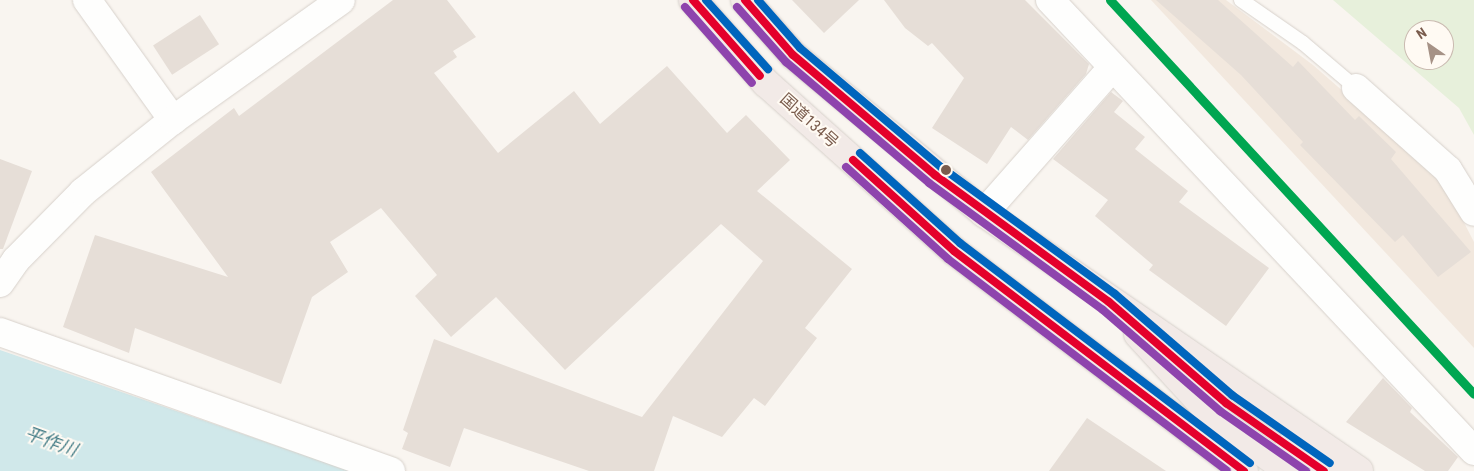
<!DOCTYPE html>
<meta charset="utf-8">
<style>
body{margin:0}
#map{position:relative;width:1474px;height:471px;overflow:hidden;background:#f9f5f0;font-family:"Roboto Condensed","Noto Sans JP",sans-serif}
div>[style]{position:absolute}
.residential>*{inset:0;background:#f2e8de}
.green>*{inset:0;background:#e7f0db}
.water>*{inset:0;background:#d0e8ea}
.building>*{inset:0;background:#e6ded7;transform-origin:0 0}
.roads{filter:drop-shadow(0 0 1px #d7d1cb) drop-shadow(0 0 1px #d7d1cb)}
.lane>*{height:14px;margin:-7px;padding:0 7px;transform-origin:7px;border-radius:7px;background:#fefefd}
.street>*{height:28px;margin:-14px;padding:0 14px;transform-origin:14px;border-radius:14px;background:#fefefd}
.highway>*{height:28px;margin:-14px;padding:0 14px;transform-origin:14px;border-radius:14px;background:#f2eae7}
.bus-1>*{height:8px;margin:-4px;padding:0 4px;transform-origin:4px;border-radius:4px;background:#e4002b}
.bus-2>*{height:8px;margin:-4px;padding:0 4px;transform-origin:4px;border-radius:4px;background:#8e44ad}
.bus-3>*{height:8px;margin:-4px;padding:0 4px;transform-origin:4px;border-radius:4px;background:#0065bd}
.rail-1>*{height:9px;margin:-4.5px;padding:0 4.5px;transform-origin:4.5px;border-radius:4.5px;background:#00a651}
.dots>*{width:14px;height:14px;translate:-50% -50%;box-sizing:border-box;border:2px solid #fffaf3;border-radius:50%}
span{translate:-50% -50%;white-space:nowrap;text-align:center;line-height:1.15;-webkit-text-stroke:4px #fffaf3;paint-order:stroke}
.street-label{font-size:16px;color:#7a5c4d}
.water-label{font-size:18px;color:#437c86;font-style:italic}
.north{position:absolute;left:1404px;top:20px;width:50px;height:50px;box-sizing:border-box;background:#fffaf3;border:1px solid #cabbb1;border-radius:50%;rotate:327deg;font-size:14px;font-weight:700;line-height:20px;text-align:center;color:#7a5c4d}
.north::after{content:'';display:block;margin:auto;width:18px;height:22px;background:#a69286;clip-path:polygon(50% 0,100% 100%,50% 72%,0 100%)}
</style>
<div id="map">
<div class="residential">
<i style="clip-path:polygon(1151px 0,1226px 0,1313px 65px,1440px 176px,1474px 242px,1474px 348px)"></i>
</div>
<div class="green">
<i style="clip-path:polygon(evenodd,1333px 0,1474px 0,1474px 135px,1459px 108px,1333px 0,1414px 30px,1444px 30px,1444px 60px,1414px 60px,1414px 30px)"></i>
</div>
<div class="water">
<i style="clip-path:polygon(0 350px,350px 471px,0 471px)"></i>
</div>
<div class="building">
<i style="clip-path:polygon(393px 0,447px 0,476px 37px,453px 51px,457px 57px,434px 73px,498px 153px,574px 91px,600px 124px,667px 66px,727px 133px,746px 115px,790px 160px,757px 191px,852px 269px,805px 328px,817px 338px,765px 406px,754px 398px,722px 437px,673px 416px,654px 471px,589px 471px,464px 428px,450px 467px,402px 449px,408px 433px,403px 430px,434px 339px,642px 417px,763px 261px,721px 224px,565px 370px,496px 297px,451px 337px,415px 296px,437px 275px,381px 208px,330px 242px,348px 272px,312px 297px,281px 384px,135px 328px,129px 353px,63px 327px,95px 235px,228px 277px,151px 172px,234px 108px,239px 116px)"></i>
<i style="clip-path:polygon(792px 0,859px 0,824px 33px)"></i>
<i style="clip-path:polygon(884px 0,1025px 0,1089px 64px,1086px 74px,1028px 140px,1011px 127px,987px 164px,932px 128px,964px 78px,932px 43px,928px 46px,905px 28px)"></i>
<i style="clip-path:polygon(1156px 0,1218px 0,1293px 67px,1298px 61px,1355px 120px,1359px 116px,1396px 152px,1391px 159px,1471px 252px,1438px 277px,1403px 235px,1395px 242px,1300px 145px,1303px 142px,1241px 75px)"></i>
<i style="left:200px;top:15px;width:35px;height:56px;rotate:57deg"></i>
<i style="clip-path:polygon(1111px 92px,1123px 101px,1114px 112px,1145px 137px,1135px 149px,1188px 191px,1179px 202px,1269px 268px,1226px 326px,1149px 270px,1153px 265px,1095px 216px,1108px 200px,1053px 159px)"></i>
<i style="clip-path:polygon(0 159px,32px 171px,3px 249px,0 249px)"></i>
<i style="clip-path:polygon(1383px 378px,1412px 408px,1410px 412px,1458px 457px,1448px 471px,1425px 471px,1346px 422px)"></i>
<i style="clip-path:polygon(1087px 418px,1166px 471px,1049px 471px)"></i>
</div>
<div class="roads">
<div class="lane">
<i style="left:1241px;top:0;width:75px;rotate:34.7deg"></i>
<i style="left:1303px;top:43px;width:70px;rotate:40.3deg"></i>
</div>
<div class="street">
<i style="left:87px;top:0;width:148px;rotate:54.4deg"></i>
<i style="left:1050px;top:0;width:619px;rotate:46.77deg"></i>
<i style="left:1356px;top:88px;width:123px;rotate:41.7deg"></i>
<i style="left:1448px;top:170px;width:49px;rotate:58.2deg"></i>
<i style="left:984px;top:213px;width:192px;rotate:-48.6deg"></i>
<i style="left:0;top:283px;width:28px;rotate:-55deg"></i>
<i style="left:16px;top:260px;width:95px;rotate:-45.4deg"></i>
<i style="left:83px;top:192px;width:115px;rotate:-38.7deg"></i>
<i style="left:173px;top:120px;width:206px;rotate:-35.5deg"></i>
<i style="left:0;top:332px;width:415px;rotate:19.6deg"></i>
</div>
<div class="highway">
<i style="left:693px;top:0;width:111px;rotate:48.7deg"></i>
<i style="left:766px;top:83px;width:252px;rotate:41.8deg"></i>
<i style="left:954px;top:251px;width:364px;rotate:37.2deg"></i>
<i style="left:745px;top:0;width:73px;rotate:48.9deg"></i>
<i style="left:793px;top:55px;width:248px;rotate:39.6deg"></i>
<i style="left:984px;top:213px;width:455px;rotate:34.5deg"></i>
<i style="left:1138px;top:334px;width:115px;rotate:47.5deg"></i>
<i style="left:1216px;top:419px;width:90px;rotate:35.5deg"></i>
<i style="left:1289px;top:447px;width:42px;rotate:34.4deg"></i>
</div>
</div>
<div class="bus-1">
<i style="left:693px;top:0;width:101px;rotate:48.6deg"></i>
<i style="left:745px;top:0;width:73px;rotate:48.9deg"></i>
<i style="left:793px;top:55px;width:186px;rotate:40.2deg"></i>
<i style="left:935px;top:175px;width:215px;rotate:36.1deg"></i>
<i style="left:1109px;top:302px;width:155px;rotate:40.8deg"></i>
<i style="left:1226px;top:403px;width:119px;rotate:34.8deg"></i>
<i style="left:853px;top:160px;width:136px;rotate:42deg"></i>
<i style="left:954px;top:251px;width:364px;rotate:37.2deg"></i>
</div>
<div class="bus-2">
<i style="left:685px;top:7px;width:101px;rotate:48.6deg"></i>
<i style="left:737px;top:7px;width:74px;rotate:48.3deg"></i>
<i style="left:786px;top:62px;width:187px;rotate:40.2deg"></i>
<i style="left:929px;top:183px;width:215px;rotate:36.1deg"></i>
<i style="left:1103px;top:310px;width:155px;rotate:40.8deg"></i>
<i style="left:1220px;top:411px;width:105px;rotate:34.9deg"></i>
<i style="left:846px;top:167px;width:137px;rotate:42deg"></i>
<i style="left:948px;top:259px;width:350px;rotate:37.2deg"></i>
</div>
<div class="bus-3">
<i style="left:706px;top:0;width:93px;rotate:48.1deg"></i>
<i style="left:758px;top:0;width:64px;rotate:48.8deg"></i>
<i style="left:800px;top:48px;width:185px;rotate:40.2deg"></i>
<i style="left:941px;top:167px;width:215px;rotate:36.1deg"></i>
<i style="left:1115px;top:294px;width:155px;rotate:40.8deg"></i>
<i style="left:1232px;top:395px;width:119px;rotate:34.8deg"></i>
<i style="left:860px;top:153px;width:135px;rotate:42deg"></i>
<i style="left:960px;top:243px;width:364px;rotate:37.2deg"></i>
</div>
<div class="rail-1">
<i style="left:1110px;top:0;width:536px;rotate:47.27deg"></i>
</div>
<div class="dots">
<i style="left:946px;top:170px;background:#7a5c4d"></i>
</div>
<div class="street-label">
<span style="left:809px;top:121px;rotate:42deg">国道134号</span>
</div>
<div class="water-label">
<span style="left:51px;top:442px;rotate:20deg">平作川</span>
</div>
<div class="north">N</div>
</div>
